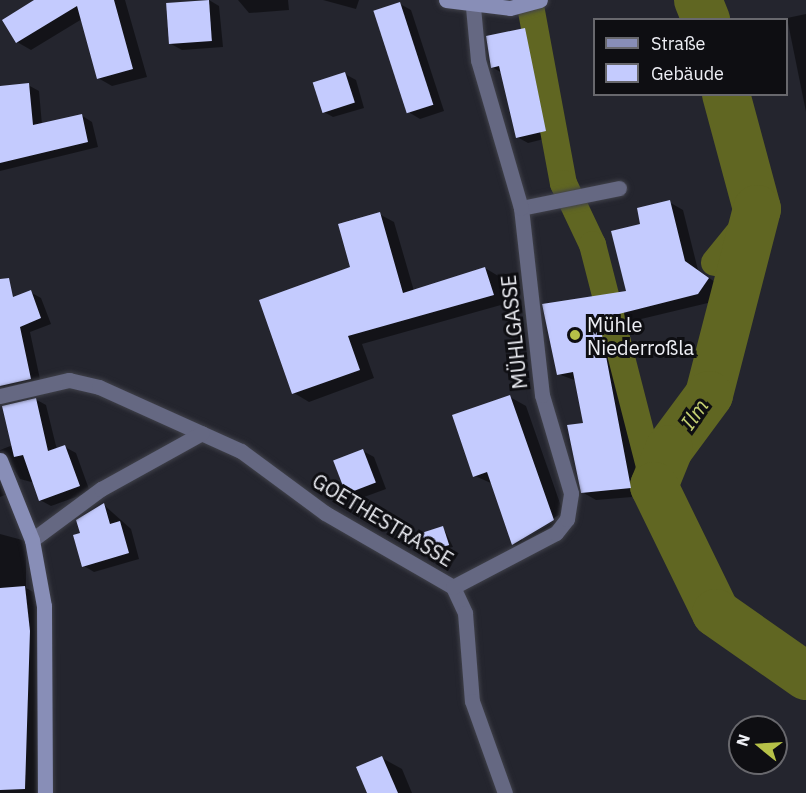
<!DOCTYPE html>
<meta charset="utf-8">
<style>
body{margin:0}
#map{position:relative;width:806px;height:793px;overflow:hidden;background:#24252e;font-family:"IBM Plex Sans",sans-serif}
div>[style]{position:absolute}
.shadow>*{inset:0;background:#0007}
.canal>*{height:27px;margin:-13.5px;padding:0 13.5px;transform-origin:13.5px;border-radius:13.5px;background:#606622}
.river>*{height:48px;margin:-24px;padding:0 24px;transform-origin:24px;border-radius:24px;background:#606622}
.building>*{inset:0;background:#c4cbfe;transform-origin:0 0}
.roads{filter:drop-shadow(0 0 2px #40414a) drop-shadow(0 0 2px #40414a)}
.lane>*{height:15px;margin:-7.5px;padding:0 7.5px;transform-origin:7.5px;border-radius:7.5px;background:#656882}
.street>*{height:15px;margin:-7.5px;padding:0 7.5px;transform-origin:7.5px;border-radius:7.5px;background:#656882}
.secondary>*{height:15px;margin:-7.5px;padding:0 7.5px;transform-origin:7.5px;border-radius:7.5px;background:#888eb7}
.dots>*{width:16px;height:16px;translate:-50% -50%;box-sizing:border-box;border:3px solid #0e0e12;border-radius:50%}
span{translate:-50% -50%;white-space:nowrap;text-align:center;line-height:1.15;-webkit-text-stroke:6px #0e0e12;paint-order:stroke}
.poi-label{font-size:20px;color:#eeeff5}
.left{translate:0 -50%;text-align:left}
.street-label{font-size:20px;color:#eeeff5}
.water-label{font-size:21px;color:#c5d071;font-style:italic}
.legend{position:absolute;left:593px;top:18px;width:195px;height:78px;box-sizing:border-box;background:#0e0e12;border:2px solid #68686d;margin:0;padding:8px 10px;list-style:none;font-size:18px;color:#eeeff5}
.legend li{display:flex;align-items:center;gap:12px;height:30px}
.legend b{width:30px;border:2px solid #68686d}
.north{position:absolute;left:728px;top:715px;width:60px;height:60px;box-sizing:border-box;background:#0e0e12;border:2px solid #68686d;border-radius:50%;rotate:288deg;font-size:16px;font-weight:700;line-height:24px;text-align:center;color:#eeeff5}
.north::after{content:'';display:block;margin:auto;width:21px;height:27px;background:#b6c148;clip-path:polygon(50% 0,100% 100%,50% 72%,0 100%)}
</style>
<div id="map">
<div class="shadow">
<i style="clip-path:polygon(37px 0,125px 0,147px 77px,112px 86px,98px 78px,82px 19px,31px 50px,17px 42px)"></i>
<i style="clip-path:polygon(209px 0,219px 6px,223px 47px,182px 50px,171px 44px,168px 3px)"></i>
<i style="clip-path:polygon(238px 0,288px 0,289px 10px,249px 13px)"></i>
<i style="clip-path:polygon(323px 0,359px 0,356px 9px)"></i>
<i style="clip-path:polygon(400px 4px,411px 10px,444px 111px,420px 119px,410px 113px)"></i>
<i style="clip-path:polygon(806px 14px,806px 112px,787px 18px)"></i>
<i style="clip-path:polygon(524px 30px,535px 36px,556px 136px,528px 143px,517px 137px,502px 73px,492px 67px)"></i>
<i style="clip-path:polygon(345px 74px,356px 80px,364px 108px,333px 117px,322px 111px)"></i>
<i style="clip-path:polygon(28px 85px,39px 91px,42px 125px,81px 115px,92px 122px,98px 147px,0 171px,0 88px)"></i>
<i style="clip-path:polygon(669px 202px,683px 210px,698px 270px,722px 287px,712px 302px,612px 326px,644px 496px,596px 500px,582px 492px,585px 424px,577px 381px,558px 374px,543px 305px,628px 292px,642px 225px)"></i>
<i style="clip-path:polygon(379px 214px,394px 222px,414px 291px,485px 268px,500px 277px,508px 303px,362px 344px,374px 378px,309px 402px,294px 393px)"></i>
<i style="clip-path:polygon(0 286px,6px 301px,30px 292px,41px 298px,51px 324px,30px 332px,41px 384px,10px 392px,0 386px)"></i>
<i style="clip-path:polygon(evenodd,510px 397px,526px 406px,569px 529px,529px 553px,513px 544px,493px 484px,475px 476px,510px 397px,559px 515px,561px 518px,522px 541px,522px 537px,559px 515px)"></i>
<i style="clip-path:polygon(35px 399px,46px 405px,57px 450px,65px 447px,76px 453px,90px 492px,51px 506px,40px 500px,35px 483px,20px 479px,8px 459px,0 465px,10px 493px,0 497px,0 450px,13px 445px)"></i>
<i style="clip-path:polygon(363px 451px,374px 457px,386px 489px,356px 500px,346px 494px)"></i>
<i style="clip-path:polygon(104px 505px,131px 529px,139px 559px,94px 572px,84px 566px,82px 534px)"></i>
<i style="clip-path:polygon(443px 527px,453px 547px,422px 553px)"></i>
<i style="clip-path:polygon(0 534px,26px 541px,26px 588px,37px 594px,41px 639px,37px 793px,0 793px)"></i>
<i style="clip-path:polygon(382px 758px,402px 769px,412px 793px,369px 793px)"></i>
</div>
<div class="canal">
<i style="left:529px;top:0;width:186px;rotate:79.5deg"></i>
<i style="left:563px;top:183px;width:68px;rotate:64.6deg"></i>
<i style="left:592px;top:244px;width:250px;rotate:75.6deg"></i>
<i style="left:714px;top:262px;width:68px;rotate:-50.9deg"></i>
</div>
<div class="river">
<i style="left:698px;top:0;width:22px;rotate:68deg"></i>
<i style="left:726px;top:94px;width:119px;rotate:74.9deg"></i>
<i style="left:757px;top:209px;width:192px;rotate:104.5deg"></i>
<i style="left:709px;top:395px;width:67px;rotate:126.5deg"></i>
<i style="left:669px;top:449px;width:40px;rotate:112deg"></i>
<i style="left:654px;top:486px;width:141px;rotate:64deg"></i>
<i style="left:716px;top:613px;width:110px;rotate:35deg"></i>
</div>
<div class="building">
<i style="clip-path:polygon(34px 0,114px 0,133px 69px,97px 79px,77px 6px,16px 43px,2px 20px)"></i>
<i style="left:209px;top:0;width:41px;height:43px;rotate:86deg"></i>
<i style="left:400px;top:2px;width:108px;height:28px;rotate:72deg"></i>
<i style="clip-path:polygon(525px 28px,546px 131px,516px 138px,499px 66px,491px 68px,486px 36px)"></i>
<i style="left:345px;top:72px;width:32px;height:34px;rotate:72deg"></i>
<i style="clip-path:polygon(29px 83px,33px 125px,82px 114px,88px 142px,0 163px,0 86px)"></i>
<i style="clip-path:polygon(670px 200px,685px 261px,709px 278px,698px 294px,599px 319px,631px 488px,581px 493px,567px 425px,583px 423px,573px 372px,557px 375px,542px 304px,626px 291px,611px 231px,640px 224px,637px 208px)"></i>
<i style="clip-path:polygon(380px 212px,403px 293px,485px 267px,494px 295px,348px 336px,360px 370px,292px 394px,259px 300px,350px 267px,338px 224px)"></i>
<i style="clip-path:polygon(9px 278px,13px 297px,31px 290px,41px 318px,20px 327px,31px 379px,0 386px,0 279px)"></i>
<i style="clip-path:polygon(510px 395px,554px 520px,512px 545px,487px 472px,473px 477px,452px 415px)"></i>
<i style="clip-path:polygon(36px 398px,48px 451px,65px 445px,80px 486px,39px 501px,23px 455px,14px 457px,2px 406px)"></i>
<i style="left:363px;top:449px;width:36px;height:32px;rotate:69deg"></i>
<i style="clip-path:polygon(104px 503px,110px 524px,120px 521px,129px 553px,82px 567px,73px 535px,80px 533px,76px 520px)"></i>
<i style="left:443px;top:526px;width:20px;height:30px;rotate:72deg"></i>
<i style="clip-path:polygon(25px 586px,30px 631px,25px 789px,0 790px,0 588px)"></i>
<i style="clip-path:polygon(382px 756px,398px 793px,367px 793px,356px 767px)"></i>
</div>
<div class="roads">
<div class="lane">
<i style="left:521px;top:208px;width:100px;rotate:-11.5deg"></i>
</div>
<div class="street">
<i style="left:0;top:396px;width:71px;rotate:-13.1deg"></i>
<i style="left:69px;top:380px;width:31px;rotate:13deg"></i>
<i style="left:99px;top:387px;width:156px;rotate:24.3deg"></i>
<i style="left:241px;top:451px;width:104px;rotate:36.4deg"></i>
<i style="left:325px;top:513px;width:148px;rotate:30deg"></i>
<i style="left:453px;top:587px;width:29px;rotate:65deg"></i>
<i style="left:465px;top:613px;width:88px;rotate:85.5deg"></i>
<i style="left:472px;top:701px;width:98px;rotate:70.3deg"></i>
<i style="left:32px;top:540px;width:86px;rotate:-36.5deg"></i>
<i style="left:101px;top:489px;width:115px;rotate:-29deg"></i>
<i style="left:453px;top:587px;width:116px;rotate:-27.7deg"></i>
<i style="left:556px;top:533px;width:18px;rotate:-52deg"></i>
<i style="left:567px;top:519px;width:26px;rotate:-81deg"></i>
<i style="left:571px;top:493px;width:102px;rotate:-106.5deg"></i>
<i style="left:542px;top:395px;width:188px;rotate:-96.4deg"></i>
<i style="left:521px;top:208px;width:154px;rotate:-106.2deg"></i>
<i style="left:478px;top:60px;width:53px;rotate:-95.4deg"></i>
</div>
<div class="secondary">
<i style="left:446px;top:0;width:64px;rotate:7.1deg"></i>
<i style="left:510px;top:8px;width:31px;rotate:-15deg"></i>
<i style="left:0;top:460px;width:86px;rotate:68.2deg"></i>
<i style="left:32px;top:540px;width:67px;rotate:79.7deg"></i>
<i style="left:44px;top:606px;width:187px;rotate:89.7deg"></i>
</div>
</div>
<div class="dots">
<i style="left:575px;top:335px;background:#b6c148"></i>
</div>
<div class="poi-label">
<span class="left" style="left:587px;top:336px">Mühle<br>Niederroßla</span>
</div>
<div class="street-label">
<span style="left:514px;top:332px;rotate:-96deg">MÜHLGASSE</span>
<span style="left:383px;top:520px;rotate:31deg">GOETHESTRASSE</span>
</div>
<div class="water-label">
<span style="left:694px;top:414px;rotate:-55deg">Ilm</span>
</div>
<ul class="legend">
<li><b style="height:8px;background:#888eb7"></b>Straße</li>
<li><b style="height:16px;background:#c4cbfe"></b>Gebäude</li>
</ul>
<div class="north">N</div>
</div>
